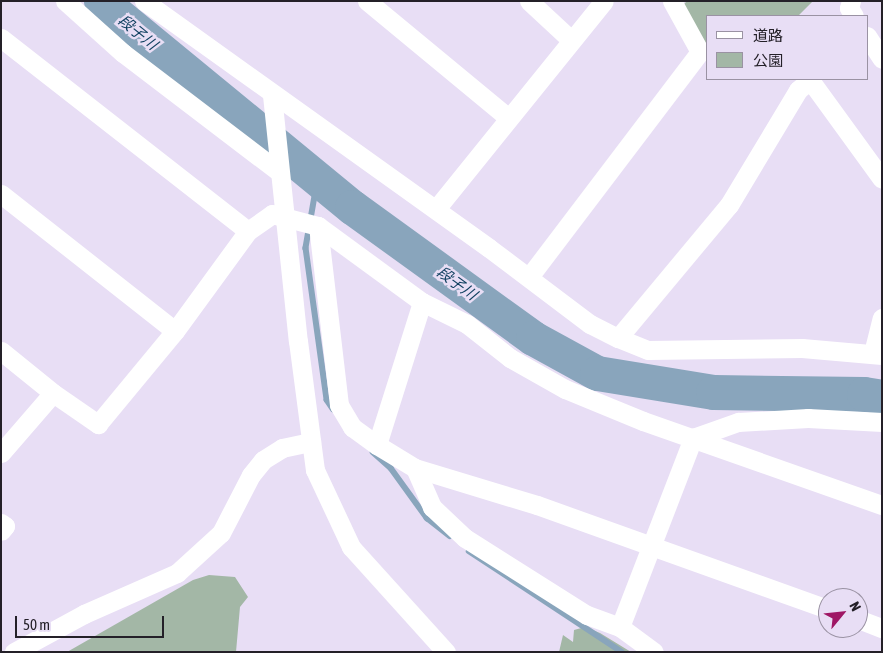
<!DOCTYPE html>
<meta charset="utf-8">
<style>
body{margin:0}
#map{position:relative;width:883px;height:653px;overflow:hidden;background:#e8def5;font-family:"Asap Condensed","Noto Sans JP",sans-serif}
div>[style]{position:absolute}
.green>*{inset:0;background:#a3b7a6}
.stream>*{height:5.5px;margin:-2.75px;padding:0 2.75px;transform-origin:2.75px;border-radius:2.75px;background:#89a5bc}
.river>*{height:35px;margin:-17.5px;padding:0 17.5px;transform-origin:17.5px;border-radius:17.5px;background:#89a5bc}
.minor>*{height:19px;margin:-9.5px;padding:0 9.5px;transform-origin:9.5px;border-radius:9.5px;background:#fff}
span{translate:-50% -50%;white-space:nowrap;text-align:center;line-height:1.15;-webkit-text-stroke:5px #e8def5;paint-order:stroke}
.water-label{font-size:15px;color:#0d3e5e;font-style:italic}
.frame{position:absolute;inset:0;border:2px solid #242028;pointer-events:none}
.legend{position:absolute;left:706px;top:15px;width:162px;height:65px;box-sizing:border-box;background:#e8def5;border:1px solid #9a92a3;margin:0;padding:6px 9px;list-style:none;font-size:15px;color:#242028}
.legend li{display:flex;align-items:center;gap:10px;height:25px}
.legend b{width:25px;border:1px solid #9a92a3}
.north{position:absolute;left:818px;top:588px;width:50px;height:50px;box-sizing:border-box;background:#e8def5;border:1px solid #9a92a3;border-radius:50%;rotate:62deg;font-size:14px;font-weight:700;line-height:20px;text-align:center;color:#242028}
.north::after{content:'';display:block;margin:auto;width:18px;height:22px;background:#9f1765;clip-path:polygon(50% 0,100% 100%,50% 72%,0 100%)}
.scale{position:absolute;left:15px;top:616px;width:149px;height:22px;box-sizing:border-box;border:2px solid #242028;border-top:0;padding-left:6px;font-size:15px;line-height:18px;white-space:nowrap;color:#242028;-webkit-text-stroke:4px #e8def5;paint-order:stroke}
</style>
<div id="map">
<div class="green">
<i style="clip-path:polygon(687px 1px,813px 1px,798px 16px,707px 16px,707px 50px,674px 14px)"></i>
<i style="clip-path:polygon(209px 575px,235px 577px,248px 597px,240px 607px,236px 652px,67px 652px,193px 580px)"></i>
<i style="clip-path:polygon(585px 627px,600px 633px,631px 652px,559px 652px,563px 635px,573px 642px,574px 630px)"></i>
</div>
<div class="stream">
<i style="left:318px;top:179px;width:70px;rotate:99.9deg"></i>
<i style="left:306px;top:248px;width:153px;rotate:82.1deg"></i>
<i style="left:327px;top:400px;width:11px;rotate:56deg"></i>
<i style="left:373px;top:452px;width:24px;rotate:42deg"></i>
<i style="left:391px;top:468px;width:62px;rotate:54.2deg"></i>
<i style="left:427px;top:518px;width:29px;rotate:38deg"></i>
<i style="left:469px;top:551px;width:183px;rotate:33.4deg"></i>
</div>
<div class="river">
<i style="left:101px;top:1px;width:325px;rotate:39.4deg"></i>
<i style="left:352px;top:207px;width:223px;rotate:35.9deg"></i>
<i style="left:533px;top:338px;width:73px;rotate:28.7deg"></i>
<i style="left:597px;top:373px;width:118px;rotate:9.3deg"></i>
<i style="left:713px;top:392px;width:151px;rotate:0.8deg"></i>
<i style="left:864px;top:394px;width:18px;rotate:9deg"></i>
</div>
<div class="minor">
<i style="left:65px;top:1px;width:78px;rotate:41.9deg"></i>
<i style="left:123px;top:53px;width:196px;rotate:37.3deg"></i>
<i style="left:144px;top:1px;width:424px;rotate:35.6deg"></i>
<i style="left:489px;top:248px;width:126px;rotate:37deg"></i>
<i style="left:590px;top:324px;width:31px;rotate:27deg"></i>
<i style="left:618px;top:338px;width:32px;rotate:22deg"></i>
<i style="left:648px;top:350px;width:154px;rotate:-0.7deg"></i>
<i style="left:802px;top:348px;width:80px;rotate:5deg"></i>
<i style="left:367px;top:1px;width:182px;rotate:39.6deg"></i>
<i style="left:529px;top:1px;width:57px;rotate:42.9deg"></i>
<i style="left:851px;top:1px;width:7px;rotate:106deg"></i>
<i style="left:849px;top:8px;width:9px;rotate:58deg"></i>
<i style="left:867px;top:36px;width:27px;rotate:57deg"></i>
<i style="left:1px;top:38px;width:313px;rotate:38deg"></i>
<i style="left:272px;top:95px;width:247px;rotate:84deg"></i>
<i style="left:298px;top:341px;width:130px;rotate:82.5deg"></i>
<i style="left:315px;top:470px;width:85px;rotate:64.9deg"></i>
<i style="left:351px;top:547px;width:142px;rotate:47.9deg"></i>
<i style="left:1px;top:194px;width:221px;rotate:38.2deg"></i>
<i style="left:436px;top:209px;width:267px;rotate:-51.1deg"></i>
<i style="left:318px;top:226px;width:180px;rotate:83.3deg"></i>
<i style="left:339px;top:405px;width:26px;rotate:59deg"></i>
<i style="left:352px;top:427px;width:31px;rotate:36deg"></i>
<i style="left:529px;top:277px;width:283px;rotate:-52.8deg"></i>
<i style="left:700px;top:52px;width:58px;rotate:-118.8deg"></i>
<i style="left:422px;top:302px;width:150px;rotate:107.5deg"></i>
<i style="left:377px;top:445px;width:44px;rotate:31.2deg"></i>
<i style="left:415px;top:468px;width:127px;rotate:16.9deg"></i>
<i style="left:537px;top:505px;width:309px;rotate:19.7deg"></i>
<i style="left:618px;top:338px;width:173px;rotate:-50.2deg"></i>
<i style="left:729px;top:205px;width:134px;rotate:-59deg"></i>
<i style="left:798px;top:90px;width:16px;rotate:-40deg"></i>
<i style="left:810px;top:80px;width:122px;rotate:54deg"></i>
<i style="left:1px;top:351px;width:67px;rotate:38.9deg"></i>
<i style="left:53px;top:393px;width:55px;rotate:34.6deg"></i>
<i style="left:98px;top:424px;width:121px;rotate:-50.4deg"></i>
<i style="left:175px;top:331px;width:124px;rotate:-53.9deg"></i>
<i style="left:248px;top:231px;width:29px;rotate:-35deg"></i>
<i style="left:272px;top:214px;width:48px;rotate:14.6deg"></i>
<i style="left:318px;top:226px;width:129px;rotate:36.2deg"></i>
<i style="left:422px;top:302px;width:50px;rotate:26.1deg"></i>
<i style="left:467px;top:324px;width:55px;rotate:38.3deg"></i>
<i style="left:510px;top:358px;width:63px;rotate:29.4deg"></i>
<i style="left:565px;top:389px;width:84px;rotate:22.3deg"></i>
<i style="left:643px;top:421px;width:253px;rotate:19.4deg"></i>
<i style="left:873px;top:353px;width:36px;rotate:-76deg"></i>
<i style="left:1px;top:453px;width:79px;rotate:-49.1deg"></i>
<i style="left:415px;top:468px;width:43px;rotate:66.4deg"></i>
<i style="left:432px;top:507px;width:45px;rotate:43.2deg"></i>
<i style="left:465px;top:538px;width:144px;rotate:32.3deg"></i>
<i style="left:587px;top:615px;width:35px;rotate:20deg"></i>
<i style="left:620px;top:627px;width:42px;rotate:36.3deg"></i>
<i style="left:1px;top:523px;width:5px;rotate:37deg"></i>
<i style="left:5px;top:526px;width:6px;rotate:129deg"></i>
<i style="left:858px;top:619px;width:26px;rotate:21deg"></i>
<i style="left:620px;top:627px;width:203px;rotate:-68.9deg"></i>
<i style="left:693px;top:438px;width:48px;rotate:-19.6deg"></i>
<i style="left:738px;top:422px;width:70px;rotate:-3.3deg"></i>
<i style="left:808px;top:418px;width:74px;rotate:3.1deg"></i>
<i style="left:14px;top:652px;width:80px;rotate:-28.5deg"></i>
<i style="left:84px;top:614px;width:102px;rotate:-23.8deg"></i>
<i style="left:177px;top:573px;width:59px;rotate:-42.3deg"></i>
<i style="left:221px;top:533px;width:65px;rotate:-62.7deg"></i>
<i style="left:251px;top:475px;width:19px;rotate:-51deg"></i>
<i style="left:263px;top:460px;width:22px;rotate:-32deg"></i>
<i style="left:282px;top:448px;width:30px;rotate:-12deg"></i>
</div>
<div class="water-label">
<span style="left:138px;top:32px;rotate:39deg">段子川</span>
<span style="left:457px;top:283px;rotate:36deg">段子川</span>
</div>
<div class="frame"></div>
<ul class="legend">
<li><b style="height:6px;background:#fff"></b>道路</li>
<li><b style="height:14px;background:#a3b7a6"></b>公園</li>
</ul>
<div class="north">N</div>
<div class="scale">50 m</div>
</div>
